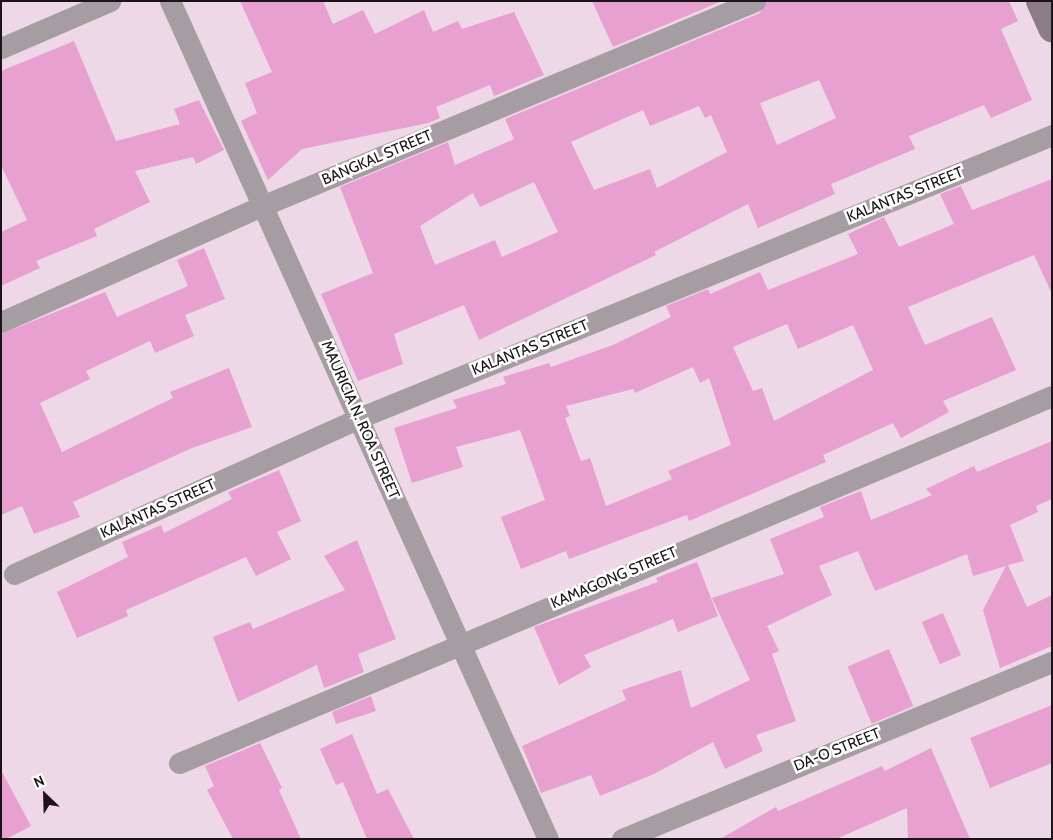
<!DOCTYPE html>
<style>
body{margin:0}
#map{position:relative;width:1053px;height:840px;overflow:hidden;background:#eed7e6;font-family:Cabin,sans-serif}
div>[style]{position:absolute}
.building>*{inset:0;background:#e8a0d0;transform-origin:0 0}
.street>*{height:21px;margin:-10.5px;padding:0 10.5px;transform-origin:10.5px;border-radius:10.5px;background:#a69da3}
.secondary>*{height:28px;margin:-14px;padding:0 14px;transform-origin:14px;border-radius:14px;background:#8b7c85}
span{translate:-50% -50%;white-space:nowrap;text-align:center;line-height:1.15;-webkit-text-stroke:5px #fff;paint-order:stroke}
.street-label{font-size:15px;color:#1b1318}
.frame{position:absolute;inset:0;border:2px solid #1b1318;pointer-events:none}
.north{position:absolute;left:20px;top:770px;width:50px;height:50px;-webkit-text-stroke:4px #fff;paint-order:stroke;rotate:336deg;font-size:14px;font-weight:700;line-height:20px;text-align:center;color:#1b1318}
.north::after{content:'';display:block;margin:auto;width:18px;height:22px;background:#1b1318;clip-path:polygon(50% 0,100% 100%,50% 72%,0 100%)}
</style>
<div id="map">
<div class="building">
<i style="clip-path:polygon(240px 1px,323px 1px,333px 24px,363px 10px,375px 34px,424px 10px,433px 32px,458px 21px,462px 29px,514px 12px,544px 75px,494px 96px,490px 85px,436px 107px,440px 118px,428px 123px,302px 149px,268px 180px,241px 121px,257px 113px,245px 83px,272px 72px)"></i>
<i style="clip-path:polygon(592px 1px,722px 1px,613px 47px)"></i>
<i style="clip-path:polygon(evenodd,767px 1px,1009px 1px,1018px 21px,1001px 29px,1032px 100px,991px 118px,984px 105px,909px 136px,915px 149px,831px 184px,835px 194px,758px 228px,748px 204px,654px 252px,656px 255px,479px 340px,464px 305px,394px 334px,403px 364px,358px 381px,321px 294px,373px 273px,340px 187px,448px 142px,455px 165px,514px 139px,505px 119px,760px 13px,767px 1px,819px 80px,836px 118px,777px 145px,760px 103px,819px 80px,767px 1px,699px 106px,705px 118px,711px 115px,727px 152px,657px 188px,650px 169px,594px 190px,571px 142px,643px 110px,650px 126px,699px 106px,767px 1px,534px 182px,558px 232px,502px 257px,495px 240px,435px 265px,420px 226px,473px 193px,480px 207px,534px 182px)"></i>
<i style="clip-path:polygon(74px 41px,116px 141px,180px 124px,174px 109px,199px 100px,224px 150px,196px 164px,193px 157px,135px 171px,150px 202px,94px 229px,97px 236px,36px 261px,40px 268px,1px 286px,1px 232px,27px 220px,1px 165px,1px 71px)"></i>
<i style="clip-path:polygon(evenodd,1052px 179px,1052px 294px,1034px 255px,908px 307px,925px 345px,992px 317px,1016px 370px,943px 401px,949px 412px,901px 438px,893px 423px,823px 455px,826px 462px,689px 521px,687px 515px,569px 559px,566px 551px,521px 569px,501px 517px,545px 500px,520px 430px,456px 447px,463px 467px,412px 483px,394px 428px,457px 408px,453px 400px,506px 384px,503px 377px,549px 363px,551px 367px,613px 345px,671px 317px,666px 306px,708px 289px,710px 294px,760px 272px,768px 290px,858px 254px,848px 234px,884px 217px,899px 247px,954px 224px,940px 194px,961px 186px,972px 210px,1052px 179px,787px 324px,798px 349px,853px 325px,873px 370px,774px 421px,762px 388px,753px 391px,733px 347px,787px 324px,1052px 179px,693px 367px,700px 383px,709px 378px,731px 445px,668px 471px,672px 479px,606px 506px,590px 458px,581px 461px,565px 418px,570px 416px,566px 406px,633px 389px,635px 393px,693px 367px)"></i>
<i style="clip-path:polygon(204px 248px,225px 299px,185px 315px,194px 336px,155px 353px,150px 341px,86px 371px,90px 379px,40px 403px,62px 452px,173px 398px,170px 392px,229px 368px,252px 427px,192px 448px,73px 502px,80px 517px,34px 534px,22px 506px,1px 515px,1px 334px,105px 292px,117px 317px,188px 286px,177px 260px)"></i>
<i style="clip-path:polygon(1052px 441px,1052px 499px,1036px 506px,1038px 512px,1010px 525px,1024px 561px,1008px 565px,1027px 607px,1052px 595px,1052px 646px,1000px 668px,983px 610px,1006px 566px,973px 576px,967px 554px,875px 591px,858px 551px,819px 566px,832px 595px,767px 626px,779px 651px,772px 654px,796px 721px,756px 735px,763px 751px,725px 769px,713px 742px,654px 774px,600px 796px,591px 775px,541px 793px,522px 746px,626px 700px,622px 690px,681px 670px,691px 708px,750px 680px,712px 598px,784px 574px,770px 539px,824px 517px,820px 507px,861px 491px,871px 520px,932px 495px,926px 489px,974px 466px,977px 472px)"></i>
<i style="clip-path:polygon(279px 470px,301px 521px,277px 532px,291px 559px,256px 576px,246px 557px,126px 610px,128px 616px,77px 638px,57px 592px,128px 557px,122px 542px,161px 525px,164px 533px,232px 499px,228px 492px)"></i>
<i style="clip-path:polygon(357px 540px,396px 639px,358px 654px,364px 672px,324px 688px,317px 665px,238px 702px,213px 637px,250px 622px,253px 629px,345px 590px,324px 556px)"></i>
<i style="clip-path:polygon(697px 562px,718px 616px,678px 632px,673px 619px,584px 655px,591px 667px,559px 685px,534px 627px,658px 582px,656px 578px)"></i>
<i style="left:943px;top:613px;width:46px;height:23px;rotate:67deg"></i>
<i style="left:889px;top:649px;width:62px;height:45px;rotate:67deg"></i>
<i style="clip-path:polygon(371px 696px,376px 711px,336px 724px,332px 712px)"></i>
<i style="clip-path:polygon(1052px 705px,1052px 763px,990px 788px,970px 738px)"></i>
<i style="clip-path:polygon(352px 734px,377px 794px,388px 789px,414px 839px,367px 839px,343px 782px,336px 785px,320px 749px)"></i>
<i style="clip-path:polygon(260px 743px,282px 788px,279px 790px,301px 839px,233px 839px,207px 790px,214px 786px,205px 766px)"></i>
<i style="clip-path:polygon(931px 748px,970px 839px,908px 839px,907px 808px,836px 839px,720px 839px,776px 807px,778px 811px,882px 766px,885px 771px)"></i>
<i style="clip-path:polygon(1px 770px,31px 826px,6px 839px,1px 839px)"></i>
</div>
<div class="street">
<i style="left:170px;top:1px;width:919px;rotate:65.72deg"></i>
<i style="left:1px;top:48px;width:119px;rotate:-23.3deg"></i>
<i style="left:1px;top:322px;width:286px;rotate:-24deg"></i>
<i style="left:262px;top:206px;width:534px;rotate:-22.58deg"></i>
<i style="left:14px;top:574px;width:379px;rotate:-24.3deg"></i>
<i style="left:359px;top:418px;width:749px;rotate:-22.21deg"></i>
<i style="left:179px;top:763px;width:947px;rotate:-22.8deg"></i>
<i style="left:622px;top:839px;width:465px;rotate:-22.4deg"></i>
</div>
<div class="secondary">
<i style="left:1040px;top:1px;width:30px;rotate:66deg"></i>
</div>
<div class="street-label">
<span style="left:377px;top:158px;rotate:-23deg">BANGKAL STREET</span>
<span style="left:905px;top:195px;rotate:-22deg">KALANTAS STREET</span>
<span style="left:530px;top:348px;rotate:-22deg">KALANTAS STREET</span>
<span style="left:360px;top:420px;rotate:66deg">MAURICIA N. ROA STREET</span>
<span style="left:158px;top:509px;rotate:-24deg">KALANTAS STREET</span>
<span style="left:614px;top:578px;rotate:-23deg">KAMAGONG STREET</span>
<span style="left:837px;top:750px;rotate:-22deg">DA-O STREET</span>
</div>
<div class="frame"></div>
<div class="north">N</div>
</div>
